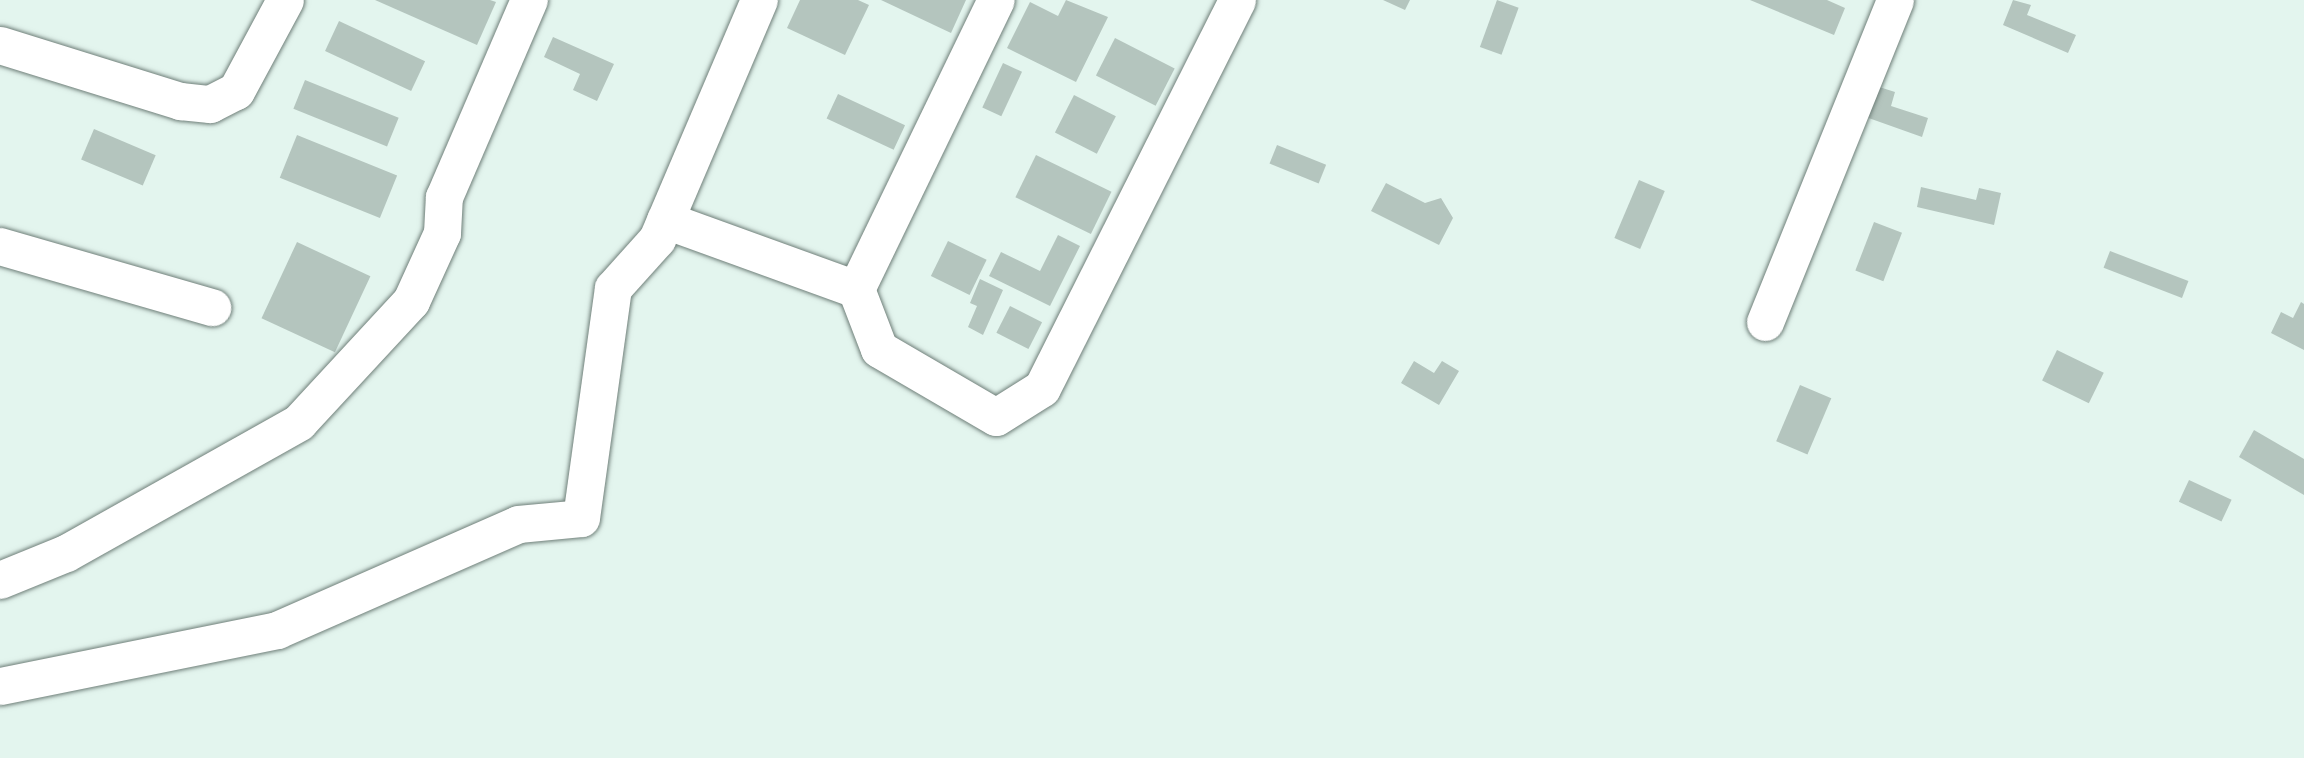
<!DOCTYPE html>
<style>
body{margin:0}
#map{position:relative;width:2304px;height:758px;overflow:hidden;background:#e3f5ee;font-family:"IBM Plex Serif",serif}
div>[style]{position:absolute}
.building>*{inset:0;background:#b4c5be;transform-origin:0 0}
.roads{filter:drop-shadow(0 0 2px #6f7f79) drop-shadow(0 0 2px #6f7f79)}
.street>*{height:37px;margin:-18.5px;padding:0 18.5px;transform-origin:18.5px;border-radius:18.5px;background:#fff}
span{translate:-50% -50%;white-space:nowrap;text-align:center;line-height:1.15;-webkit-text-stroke:6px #e3f5ee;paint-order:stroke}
</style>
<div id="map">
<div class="building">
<i style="clip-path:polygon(375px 0,490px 0,496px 2px,477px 45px)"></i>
<i style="clip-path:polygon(800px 0,858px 0,869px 5px,845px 55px,787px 28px)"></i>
<i style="clip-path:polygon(881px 0,966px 0,951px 33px)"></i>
<i style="clip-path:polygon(1066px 0,1108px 17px,1076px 82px,1007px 48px,1030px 2px,1058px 16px)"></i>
<i style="clip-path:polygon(1383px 0,1410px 0,1405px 10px)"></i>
<i style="left:1497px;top:0;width:23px;height:50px;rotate:20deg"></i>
<i style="clip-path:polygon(1750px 0,1827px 0,1845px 8px,1834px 35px)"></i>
<i style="clip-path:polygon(2013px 0,2031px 5px,2027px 15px,2076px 35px,2068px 53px,2003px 25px)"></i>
<i style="left:339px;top:21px;width:95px;height:33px;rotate:25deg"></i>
<i style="clip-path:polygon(553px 37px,614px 64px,597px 101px,573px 90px,580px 74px,544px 57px)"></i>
<i style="left:1115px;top:38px;width:67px;height:42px;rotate:27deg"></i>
<i style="left:1003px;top:63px;width:21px;height:49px;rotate:25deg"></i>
<i style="left:305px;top:80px;width:101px;height:31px;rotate:22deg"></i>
<i style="clip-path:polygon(1873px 85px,1895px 92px,1891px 106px,1928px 118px,1922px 137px,1863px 116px)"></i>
<i style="left:838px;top:94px;width:74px;height:27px;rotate:25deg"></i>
<i style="left:1074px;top:95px;width:47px;height:42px;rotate:27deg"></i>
<i style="left:94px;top:129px;width:67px;height:33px;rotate:23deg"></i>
<i style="left:297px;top:135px;width:108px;height:46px;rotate:22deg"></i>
<i style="left:1277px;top:145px;width:53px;height:20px;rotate:22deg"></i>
<i style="left:1036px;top:155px;width:84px;height:47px;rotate:26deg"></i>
<i style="left:1639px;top:180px;width:28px;height:63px;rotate:23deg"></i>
<i style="clip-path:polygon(1386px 183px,1425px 203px,1441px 198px,1453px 218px,1439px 245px,1371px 211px)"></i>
<i style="clip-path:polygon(1921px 187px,1976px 200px,1979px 188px,2001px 193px,1994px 225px,1917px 207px)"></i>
<i style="left:1874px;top:222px;width:30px;height:52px;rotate:21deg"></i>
<i style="clip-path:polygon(1058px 235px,1080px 246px,1050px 306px,989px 276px,1001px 252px,1040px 271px)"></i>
<i style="left:948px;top:241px;width:43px;height:39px;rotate:26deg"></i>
<i style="left:297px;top:242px;width:81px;height:84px;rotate:25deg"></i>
<i style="left:2110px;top:251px;width:84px;height:18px;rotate:21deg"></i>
<i style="clip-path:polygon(980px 279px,1003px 290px,983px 335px,968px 327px,977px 306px,970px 303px)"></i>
<i style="clip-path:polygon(2301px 302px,2304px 304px,2304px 350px,2271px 333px,2281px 312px,2293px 318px)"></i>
<i style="left:1010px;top:306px;width:36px;height:30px;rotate:27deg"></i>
<i style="left:2057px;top:350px;width:52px;height:34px;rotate:26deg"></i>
<i style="clip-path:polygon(1414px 361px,1434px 373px,1442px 361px,1459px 371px,1439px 405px,1401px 383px)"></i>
<i style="left:1800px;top:385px;width:34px;height:61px;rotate:23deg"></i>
<i style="clip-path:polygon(2254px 430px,2304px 459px,2304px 495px,2239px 457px)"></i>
<i style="left:2189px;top:480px;width:47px;height:24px;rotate:25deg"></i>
</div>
<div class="roads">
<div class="street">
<i style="left:0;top:45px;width:189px;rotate:17.3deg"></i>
<i style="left:180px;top:101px;width:30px;rotate:6deg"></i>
<i style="left:210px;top:104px;width:29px;rotate:-27deg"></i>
<i style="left:236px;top:91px;width:103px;rotate:-61.7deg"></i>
<i style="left:665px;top:220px;width:203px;rotate:19.9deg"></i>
<i style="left:856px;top:289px;width:64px;rotate:69deg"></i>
<i style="left:879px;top:349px;width:135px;rotate:30.2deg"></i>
<i style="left:996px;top:417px;width:54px;rotate:-32.2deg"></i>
<i style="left:1042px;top:388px;width:434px;rotate:-63.3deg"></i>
<i style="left:0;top:246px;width:221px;rotate:16.1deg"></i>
<i style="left:856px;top:289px;width:321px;rotate:-64.2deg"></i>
<i style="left:1765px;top:322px;width:347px;rotate:-68deg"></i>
<i style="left:0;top:580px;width:71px;rotate:-22.2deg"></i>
<i style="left:66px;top:553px;width:267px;rotate:-29.3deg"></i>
<i style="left:299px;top:422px;width:165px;rotate:-47.2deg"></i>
<i style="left:411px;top:301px;width:75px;rotate:-65.5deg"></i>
<i style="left:442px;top:233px;width:36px;rotate:-87deg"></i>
<i style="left:444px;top:197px;width:215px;rotate:-66.7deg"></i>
<i style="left:0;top:686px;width:283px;rotate:-11.4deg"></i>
<i style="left:277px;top:630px;width:263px;rotate:-23.7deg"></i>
<i style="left:518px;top:524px;width:63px;rotate:-5.4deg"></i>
<i style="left:581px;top:518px;width:232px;rotate:-82.1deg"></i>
<i style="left:613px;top:288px;width:66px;rotate:-48.1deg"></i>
<i style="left:657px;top:239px;width:260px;rotate:-66.9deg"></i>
</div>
</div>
</div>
